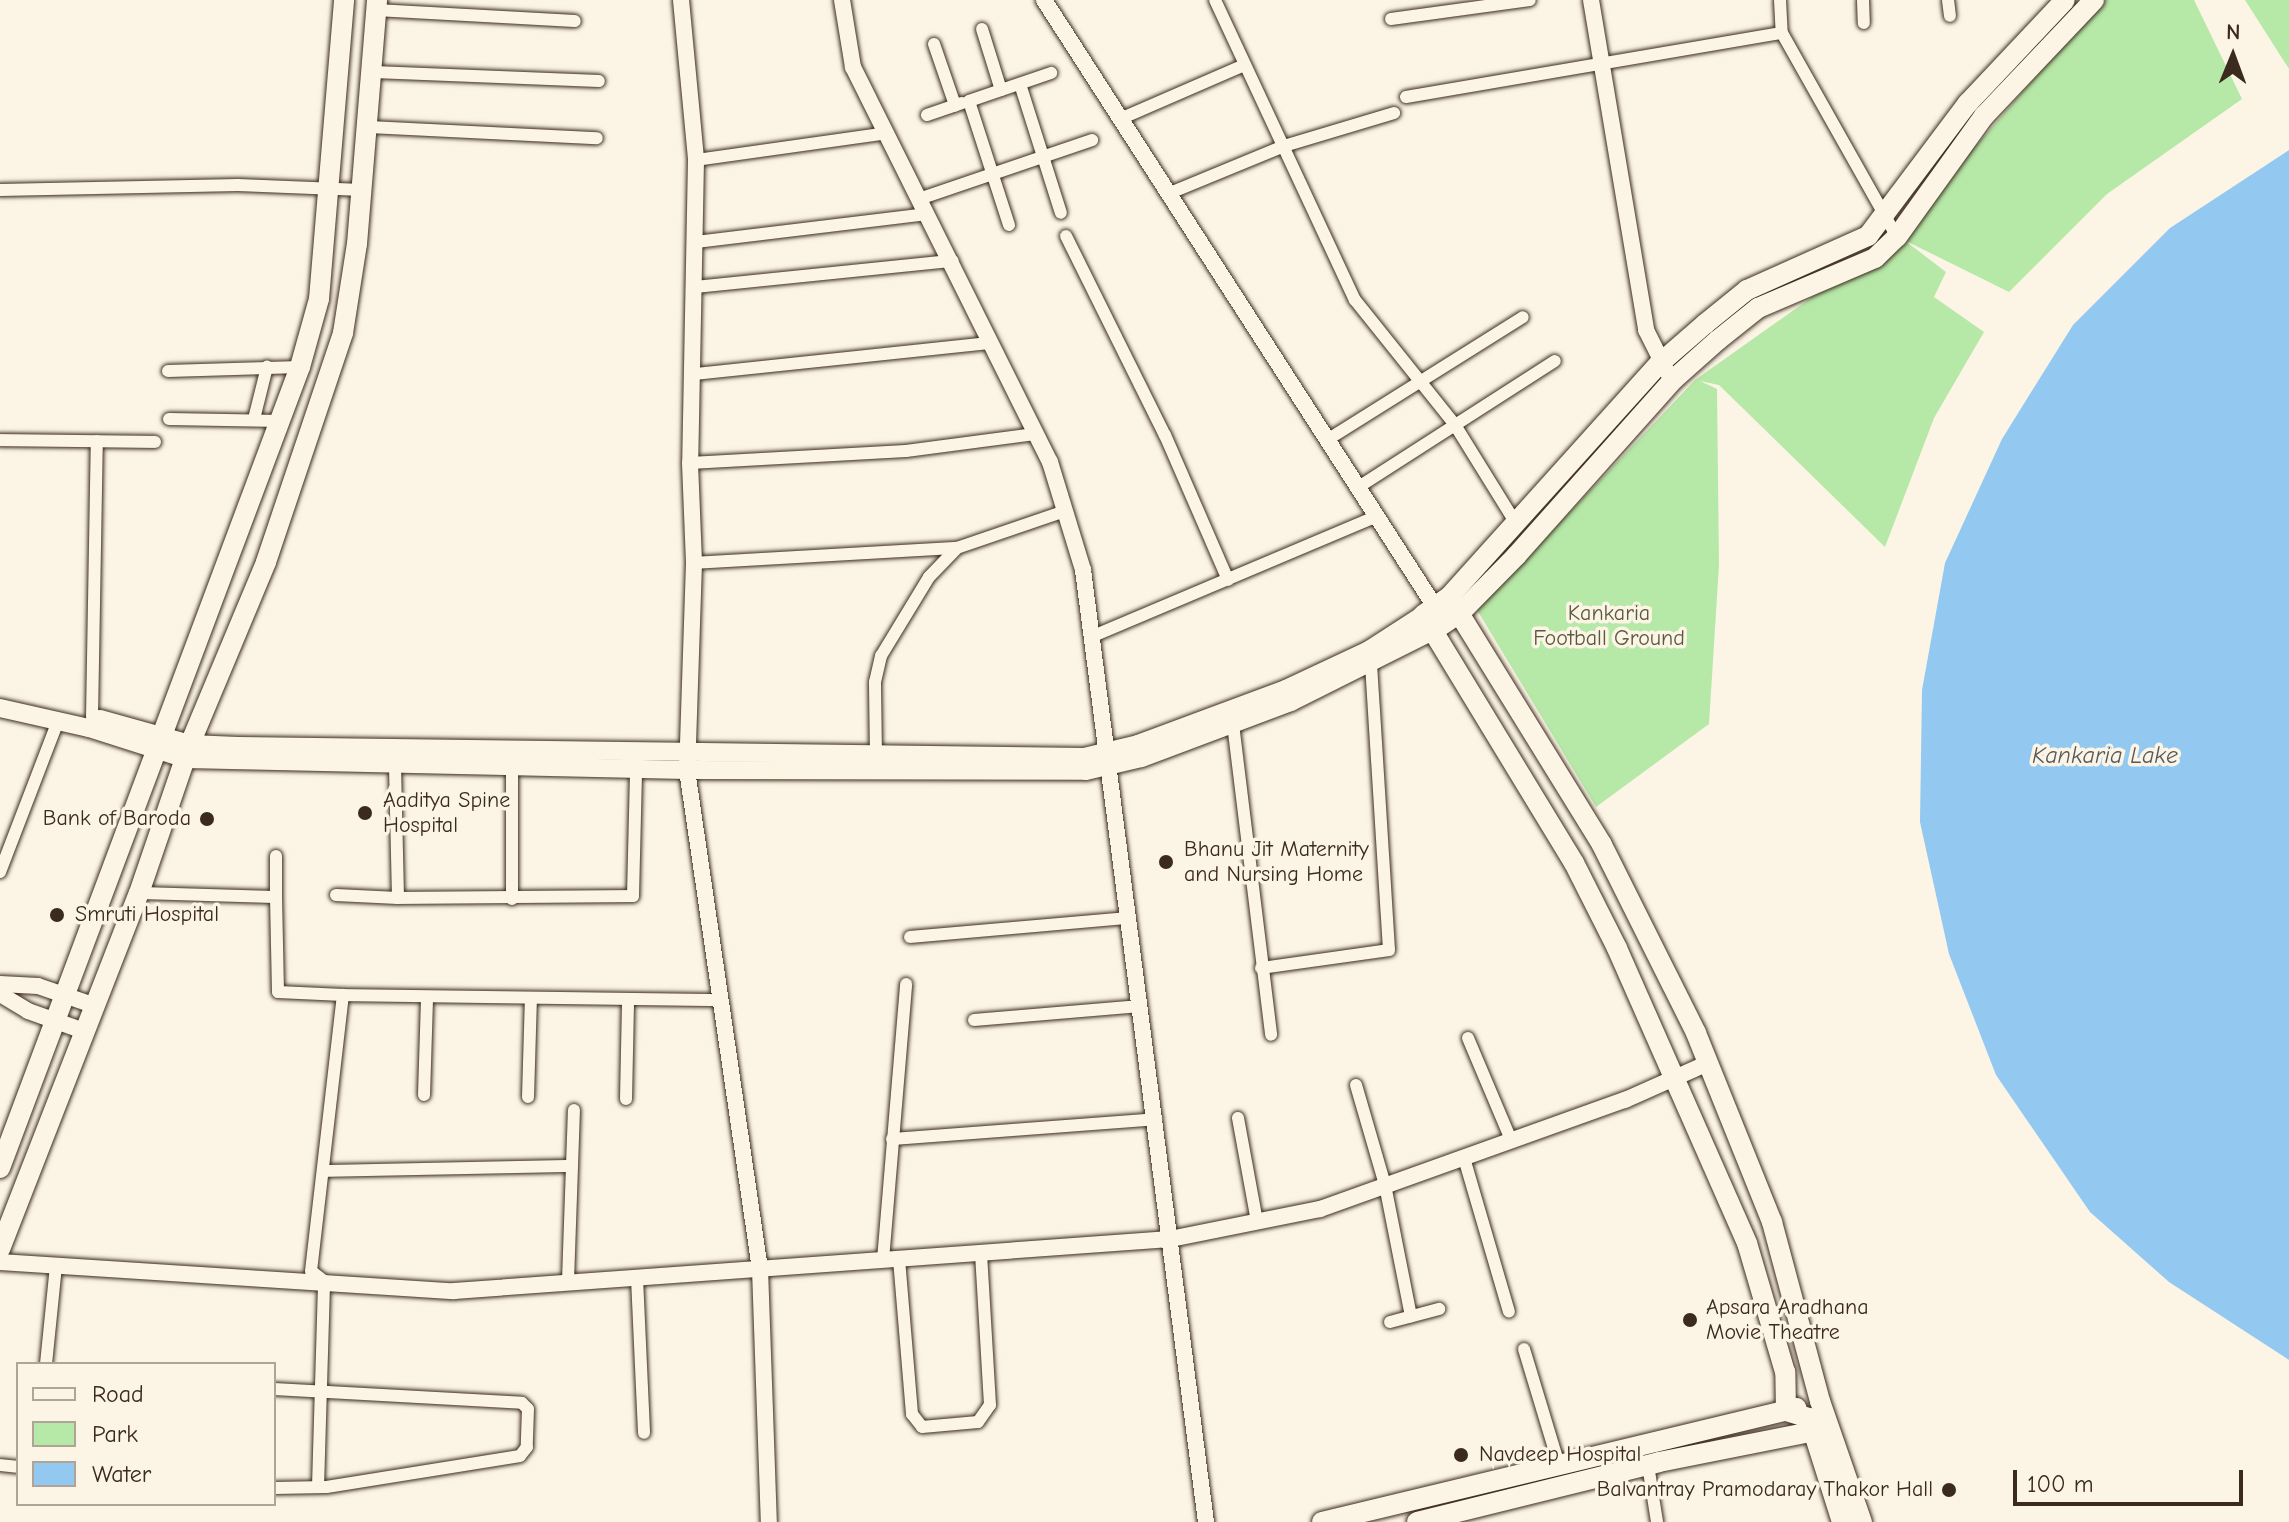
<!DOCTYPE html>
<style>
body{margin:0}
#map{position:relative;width:2289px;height:1522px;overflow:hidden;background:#fcf5e5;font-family:"Comic Neue",sans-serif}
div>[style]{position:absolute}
.green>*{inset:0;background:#b6e8a8}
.water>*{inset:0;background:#93c8f1}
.roads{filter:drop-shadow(0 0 2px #3b2a1e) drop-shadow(0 0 2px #3b2a1e)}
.minor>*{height:12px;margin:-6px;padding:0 6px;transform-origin:6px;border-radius:6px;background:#fcf5e5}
.tertiary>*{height:16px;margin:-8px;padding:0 8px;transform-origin:8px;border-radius:8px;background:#fcf5e5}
.secondary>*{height:18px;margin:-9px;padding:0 9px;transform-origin:9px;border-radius:9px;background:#fcf5e5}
.primary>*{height:20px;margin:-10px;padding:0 10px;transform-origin:10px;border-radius:10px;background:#fcf5e5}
.dots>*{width:22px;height:22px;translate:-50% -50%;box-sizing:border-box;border:4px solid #fcf5e5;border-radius:50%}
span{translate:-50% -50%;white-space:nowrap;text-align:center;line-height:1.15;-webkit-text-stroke:7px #fcf5e5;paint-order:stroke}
.park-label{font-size:22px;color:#5a5a40}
.poi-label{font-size:22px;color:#3b2a1e}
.left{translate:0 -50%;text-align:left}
.right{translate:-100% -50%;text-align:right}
.water-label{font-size:24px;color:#55595d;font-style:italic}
.legend{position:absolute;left:16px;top:1362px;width:260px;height:144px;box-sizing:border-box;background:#fcf5e5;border:2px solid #afa495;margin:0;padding:10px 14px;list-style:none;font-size:24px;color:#3b2a1e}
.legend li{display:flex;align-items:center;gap:16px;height:40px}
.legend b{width:40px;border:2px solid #afa495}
.north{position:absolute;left:2193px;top:16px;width:80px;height:80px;-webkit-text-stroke:6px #fcf5e5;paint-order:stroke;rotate:1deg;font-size:22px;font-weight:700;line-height:32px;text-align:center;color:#3b2a1e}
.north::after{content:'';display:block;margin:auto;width:28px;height:36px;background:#3b2a1e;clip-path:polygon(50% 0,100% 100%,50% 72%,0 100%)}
.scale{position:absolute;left:2013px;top:1470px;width:230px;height:36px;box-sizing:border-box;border:4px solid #3b2a1e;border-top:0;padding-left:10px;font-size:24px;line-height:28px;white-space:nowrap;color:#3b2a1e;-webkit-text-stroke:6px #fcf5e5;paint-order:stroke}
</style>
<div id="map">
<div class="green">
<i style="clip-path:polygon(2102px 0,2194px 0,2242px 99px,2107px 194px,2009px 292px,1904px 240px,1946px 272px,1934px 297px,1984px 332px,1934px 418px,1885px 547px,1719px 385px,1700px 381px,1717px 389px,1719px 565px,1709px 724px,1596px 807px,1477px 610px,1695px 380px,1897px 237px)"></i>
<i style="clip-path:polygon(2245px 0,2289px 0,2289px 69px)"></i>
</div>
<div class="water">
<i style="clip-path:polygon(2289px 150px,2289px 1360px,2169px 1282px,2090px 1212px,1996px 1075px,1949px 954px,1920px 822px,1922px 690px,1945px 563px,2002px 439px,2073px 325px,2170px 228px)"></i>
</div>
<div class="roads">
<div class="minor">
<i style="left:1215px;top:0;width:331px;rotate:65deg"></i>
<i style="left:1355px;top:300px;width:160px;rotate:51.3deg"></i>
<i style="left:1455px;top:425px;width:118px;rotate:58.2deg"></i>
<i style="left:1780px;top:0;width:33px;rotate:87deg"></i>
<i style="left:1782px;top:33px;width:234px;rotate:60.6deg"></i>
<i style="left:1863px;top:0;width:23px;rotate:88deg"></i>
<i style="left:1948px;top:0;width:16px;rotate:83deg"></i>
<i style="left:376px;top:10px;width:199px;rotate:3.2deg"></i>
<i style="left:1391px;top:19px;width:140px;rotate:-7.8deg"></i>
<i style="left:982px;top:29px;width:64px;rotate:72.7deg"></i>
<i style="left:934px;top:44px;width:65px;rotate:71deg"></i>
<i style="left:374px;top:72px;width:225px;rotate:2.3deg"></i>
<i style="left:1020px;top:84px;width:135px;rotate:72.4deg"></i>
<i style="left:1406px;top:97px;width:381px;rotate:-9.7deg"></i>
<i style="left:927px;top:115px;width:37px;rotate:-19deg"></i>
<i style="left:1120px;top:119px;width:135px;rotate:-23.5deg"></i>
<i style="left:369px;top:127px;width:228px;rotate:2.8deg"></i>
<i style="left:696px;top:160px;width:193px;rotate:-8deg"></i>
<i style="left:0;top:190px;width:238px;rotate:-1.2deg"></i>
<i style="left:238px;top:185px;width:124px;rotate:2.3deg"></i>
<i style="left:1170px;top:193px;width:123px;rotate:-22.4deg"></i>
<i style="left:1284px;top:146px;width:115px;rotate:-16.7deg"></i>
<i style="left:919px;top:199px;width:183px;rotate:-18.8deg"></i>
<i style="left:1009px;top:225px;width:130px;rotate:-107.9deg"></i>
<i style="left:969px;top:101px;width:87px;rotate:-18.9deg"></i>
<i style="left:1066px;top:236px;width:222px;rotate:63.6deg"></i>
<i style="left:1165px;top:435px;width:158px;rotate:66.5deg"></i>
<i style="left:696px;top:242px;width:233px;rotate:-6.9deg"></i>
<i style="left:695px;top:287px;width:259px;rotate:-5.8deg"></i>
<i style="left:168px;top:371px;width:132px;rotate:-1.7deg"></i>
<i style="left:695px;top:374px;width:297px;rotate:-6deg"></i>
<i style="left:169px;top:419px;width:112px;rotate:1deg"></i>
<i style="left:254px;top:419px;width:54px;rotate:-76deg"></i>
<i style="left:0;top:440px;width:155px;rotate:0.7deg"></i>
<i style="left:1327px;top:440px;width:231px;rotate:-32.1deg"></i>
<i style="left:690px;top:463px;width:216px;rotate:-3.2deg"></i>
<i style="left:906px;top:451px;width:130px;rotate:-7.5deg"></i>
<i style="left:1357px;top:488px;width:235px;rotate:-32.7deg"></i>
<i style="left:694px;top:563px;width:263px;rotate:-3.3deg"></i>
<i style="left:1091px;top:637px;width:308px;rotate:-22.9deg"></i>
<i style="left:92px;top:717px;width:276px;rotate:-89deg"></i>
<i style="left:1233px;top:724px;width:313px;rotate:83deg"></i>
<i style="left:876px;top:757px;width:75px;rotate:-90.8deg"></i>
<i style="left:875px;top:682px;width:27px;rotate:-77deg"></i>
<i style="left:881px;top:656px;width:92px;rotate:-58.7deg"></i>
<i style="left:929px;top:577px;width:40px;rotate:-46deg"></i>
<i style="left:957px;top:548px;width:114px;rotate:-18.9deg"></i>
<i style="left:0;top:872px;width:162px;rotate:-69deg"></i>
<i style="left:139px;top:893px;width:137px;rotate:1.7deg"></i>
<i style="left:276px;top:897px;width:95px;rotate:88.8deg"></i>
<i style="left:278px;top:992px;width:65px;rotate:2.6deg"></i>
<i style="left:336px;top:895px;width:62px;rotate:2.8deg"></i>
<i style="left:398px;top:898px;width:134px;rotate:-91.3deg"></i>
<i style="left:276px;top:897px;width:41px;rotate:-90deg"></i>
<i style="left:398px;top:898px;width:235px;rotate:-0.5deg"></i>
<i style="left:633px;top:896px;width:127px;rotate:-88.6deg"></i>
<i style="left:512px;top:899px;width:132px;rotate:-90deg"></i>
<i style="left:910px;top:937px;width:219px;rotate:-5deg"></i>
<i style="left:1261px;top:968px;width:129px;rotate:-8deg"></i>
<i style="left:1389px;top:950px;width:287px;rotate:-93.6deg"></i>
<i style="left:974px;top:1020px;width:167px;rotate:-4.8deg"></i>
<i style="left:1468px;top:1038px;width:111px;rotate:67.1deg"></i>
<i style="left:1356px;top:1085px;width:104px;rotate:73.8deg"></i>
<i style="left:1385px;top:1185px;width:134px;rotate:78.8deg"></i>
<i style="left:424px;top:1095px;width:98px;rotate:-88.2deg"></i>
<i style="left:528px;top:1097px;width:99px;rotate:-88.3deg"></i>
<i style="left:626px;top:1099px;width:99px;rotate:-88.8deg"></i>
<i style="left:1238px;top:1118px;width:106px;rotate:79.6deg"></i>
<i style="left:892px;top:1139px;width:265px;rotate:-4.3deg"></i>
<i style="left:1464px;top:1158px;width:160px;rotate:73.7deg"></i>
<i style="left:572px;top:1166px;width:56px;rotate:-88deg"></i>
<i style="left:323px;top:1171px;width:249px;rotate:-1.2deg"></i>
<i style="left:572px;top:1166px;width:117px;rotate:92deg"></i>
<i style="left:899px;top:1259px;width:156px;rotate:85.2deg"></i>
<i style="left:912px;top:1414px;width:16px;rotate:52deg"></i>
<i style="left:922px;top:1427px;width:56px;rotate:-5.1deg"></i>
<i style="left:978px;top:1422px;width:21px;rotate:-55deg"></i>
<i style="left:990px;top:1405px;width:151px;rotate:-93.4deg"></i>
<i style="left:883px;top:1260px;width:277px;rotate:-85.2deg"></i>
<i style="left:637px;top:1278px;width:155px;rotate:87.4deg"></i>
<i style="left:1390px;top:1322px;width:51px;rotate:-14.9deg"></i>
<i style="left:1524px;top:1349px;width:121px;rotate:73.2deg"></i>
<i style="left:46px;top:1364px;width:99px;rotate:-84.2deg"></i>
<i style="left:274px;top:1389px;width:248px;rotate:3.2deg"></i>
<i style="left:522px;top:1403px;width:8px;rotate:45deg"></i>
<i style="left:528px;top:1409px;width:38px;rotate:92deg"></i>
<i style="left:527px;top:1447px;width:11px;rotate:128deg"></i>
<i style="left:520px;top:1456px;width:196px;rotate:170.9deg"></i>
<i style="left:326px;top:1487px;width:52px;rotate:178.9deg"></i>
<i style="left:0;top:1465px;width:18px;rotate:6deg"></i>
<i style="left:1648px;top:1465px;width:58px;rotate:81deg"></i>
<i style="left:318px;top:1487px;width:206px;rotate:-88.3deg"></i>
<i style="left:324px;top:1281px;width:16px;rotate:-142deg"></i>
<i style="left:311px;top:1271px;width:278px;rotate:-83.4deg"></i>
<i style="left:343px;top:995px;width:378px;rotate:0.8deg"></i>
</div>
<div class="tertiary">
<i style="left:681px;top:0;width:161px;rotate:84.6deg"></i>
<i style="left:696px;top:160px;width:303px;rotate:91.1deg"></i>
<i style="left:690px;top:463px;width:100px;rotate:87.7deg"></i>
<i style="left:694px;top:563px;width:207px;rotate:91.9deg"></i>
<i style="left:687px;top:770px;width:504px;rotate:81.68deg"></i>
<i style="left:760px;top:1269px;width:253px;rotate:88deg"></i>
<i style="left:842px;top:0;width:68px;rotate:80.7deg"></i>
<i style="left:853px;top:67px;width:441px;rotate:63.5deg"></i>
<i style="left:1050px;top:462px;width:113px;rotate:73deg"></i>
<i style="left:1083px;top:570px;width:960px;rotate:82.64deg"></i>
<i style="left:1044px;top:0;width:722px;rotate:57.21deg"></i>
<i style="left:1591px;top:0;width:335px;rotate:80.5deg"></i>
<i style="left:1646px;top:330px;width:47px;rotate:63.4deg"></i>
<i style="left:0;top:984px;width:38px;rotate:3deg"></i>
<i style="left:38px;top:986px;width:58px;rotate:19.1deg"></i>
<i style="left:0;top:994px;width:33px;rotate:31deg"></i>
<i style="left:28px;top:1011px;width:59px;rotate:19.7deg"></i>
<i style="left:0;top:1262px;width:455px;rotate:3.7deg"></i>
<i style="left:454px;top:1291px;width:718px;rotate:-4.15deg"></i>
<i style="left:1170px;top:1239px;width:153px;rotate:-11.3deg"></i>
<i style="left:1320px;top:1209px;width:324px;rotate:-19.7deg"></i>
<i style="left:1625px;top:1100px;width:91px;rotate:-24deg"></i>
</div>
<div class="secondary">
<i style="left:0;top:708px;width:91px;rotate:12.7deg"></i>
<i style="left:89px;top:728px;width:102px;rotate:17.7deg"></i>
<i style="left:186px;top:759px;width:501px;rotate:1.26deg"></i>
<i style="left:687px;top:770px;width:399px;rotate:0.1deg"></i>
<i style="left:1086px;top:771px;width:57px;rotate:-13.1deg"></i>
<i style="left:1142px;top:758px;width:159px;rotate:-20.6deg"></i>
<i style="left:1291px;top:702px;width:159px;rotate:-26.6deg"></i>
<i style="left:100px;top:719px;width:93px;rotate:15.5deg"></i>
<i style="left:190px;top:744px;width:48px;rotate:2.4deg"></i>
<i style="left:238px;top:746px;width:846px;rotate:0.74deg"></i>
<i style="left:1084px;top:757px;width:56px;rotate:-13.5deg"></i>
<i style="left:1138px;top:744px;width:158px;rotate:-20.4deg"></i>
<i style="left:1286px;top:689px;width:92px;rotate:-25.2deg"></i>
<i style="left:1369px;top:650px;width:64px;rotate:-32.9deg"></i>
</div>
<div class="primary">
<i style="left:1449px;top:597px;width:291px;rotate:58.3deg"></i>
<i style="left:1602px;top:845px;width:210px;rotate:63.4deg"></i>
<i style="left:1696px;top:1033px;width:204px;rotate:68.1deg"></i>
<i style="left:1772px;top:1222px;width:185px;rotate:75deg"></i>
<i style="left:1820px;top:1401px;width:128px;rotate:70.9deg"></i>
<i style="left:1433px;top:631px;width:34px;rotate:-34deg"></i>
<i style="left:1461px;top:612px;width:80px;rotate:-45.5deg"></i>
<i style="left:1517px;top:555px;width:236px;rotate:-48.3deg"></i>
<i style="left:1674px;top:379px;width:59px;rotate:-41.6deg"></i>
<i style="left:1718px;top:340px;width:51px;rotate:-38.7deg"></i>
<i style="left:1758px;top:308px;width:127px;rotate:-23.1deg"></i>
<i style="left:1875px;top:258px;width:30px;rotate:-44deg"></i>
<i style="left:1897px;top:237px;width:149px;rotate:-54.3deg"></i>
<i style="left:1984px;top:116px;width:160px;rotate:-46.5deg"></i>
<i style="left:0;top:1168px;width:855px;rotate:-69.47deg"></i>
<i style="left:300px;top:367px;width:71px;rotate:-74.4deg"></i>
<i style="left:319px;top:299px;width:300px;rotate:-85.2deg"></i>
<i style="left:0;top:1249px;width:382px;rotate:-68.7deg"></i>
<i style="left:139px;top:893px;width:157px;rotate:-71.1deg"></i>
<i style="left:190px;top:744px;width:197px;rotate:-67.3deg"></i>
<i style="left:266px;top:562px;width:242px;rotate:-71.4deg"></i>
<i style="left:343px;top:333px;width:90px;rotate:-81.1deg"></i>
<i style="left:357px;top:244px;width:245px;rotate:-85.3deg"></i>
<i style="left:1322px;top:1522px;width:488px;rotate:-13.5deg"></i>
<i style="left:1417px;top:1522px;width:249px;rotate:-13.9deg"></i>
<i style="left:1659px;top:1462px;width:169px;rotate:-11.2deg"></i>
<i style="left:1842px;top:1522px;width:109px;rotate:-107.6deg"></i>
<i style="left:1809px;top:1418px;width:24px;rotate:-163deg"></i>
<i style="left:1786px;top:1411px;width:39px;rotate:-91deg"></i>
<i style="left:1785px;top:1372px;width:134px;rotate:-106.4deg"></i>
<i style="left:1747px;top:1243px;width:322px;rotate:-113.8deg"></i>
<i style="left:1617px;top:948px;width:95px;rotate:-116.8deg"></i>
<i style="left:1574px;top:863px;width:290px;rotate:-121.3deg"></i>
<i style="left:1423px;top:615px;width:32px;rotate:-35deg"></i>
<i style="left:1449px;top:597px;width:314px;rotate:-48deg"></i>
<i style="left:1659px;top:364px;width:61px;rotate:-41deg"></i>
<i style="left:1705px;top:324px;width:54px;rotate:-39deg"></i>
<i style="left:1747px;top:290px;width:133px;rotate:-24.1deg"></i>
<i style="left:1868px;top:236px;width:166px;rotate:-53.1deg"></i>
<i style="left:1968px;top:103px;width:141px;rotate:-46.7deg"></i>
</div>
</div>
<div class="dots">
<i style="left:365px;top:813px;background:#3b2a1e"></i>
<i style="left:207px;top:819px;background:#3b2a1e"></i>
<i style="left:1166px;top:862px;background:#3b2a1e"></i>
<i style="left:57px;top:915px;background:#3b2a1e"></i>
<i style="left:1690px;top:1320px;background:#3b2a1e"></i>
<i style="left:1461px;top:1455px;background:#3b2a1e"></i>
<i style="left:1949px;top:1490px;background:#3b2a1e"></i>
</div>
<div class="park-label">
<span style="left:1609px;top:626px">Kankaria<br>Football Ground</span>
</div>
<div class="poi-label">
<span class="left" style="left:383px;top:813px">Aaditya Spine<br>Hospital</span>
<span class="right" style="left:191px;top:819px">Bank of Baroda</span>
<span class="left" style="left:1184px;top:862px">Bhanu Jit Maternity<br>and Nursing Home</span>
<span class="left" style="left:75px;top:915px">Smruti Hospital</span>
<span class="left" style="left:1706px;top:1320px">Apsara Aradhana<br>Movie Theatre</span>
<span class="left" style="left:1479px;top:1455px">Navdeep Hospital</span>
<span class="right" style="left:1933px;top:1490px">Balvantray Pramodaray Thakor Hall</span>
</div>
<div class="water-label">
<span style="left:2105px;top:756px">Kankaria Lake</span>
</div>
<ul class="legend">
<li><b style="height:10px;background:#fcf5e5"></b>Road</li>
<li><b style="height:22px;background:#b6e8a8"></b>Park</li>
<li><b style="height:22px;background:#93c8f1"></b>Water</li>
</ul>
<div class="north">N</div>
<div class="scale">100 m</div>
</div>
